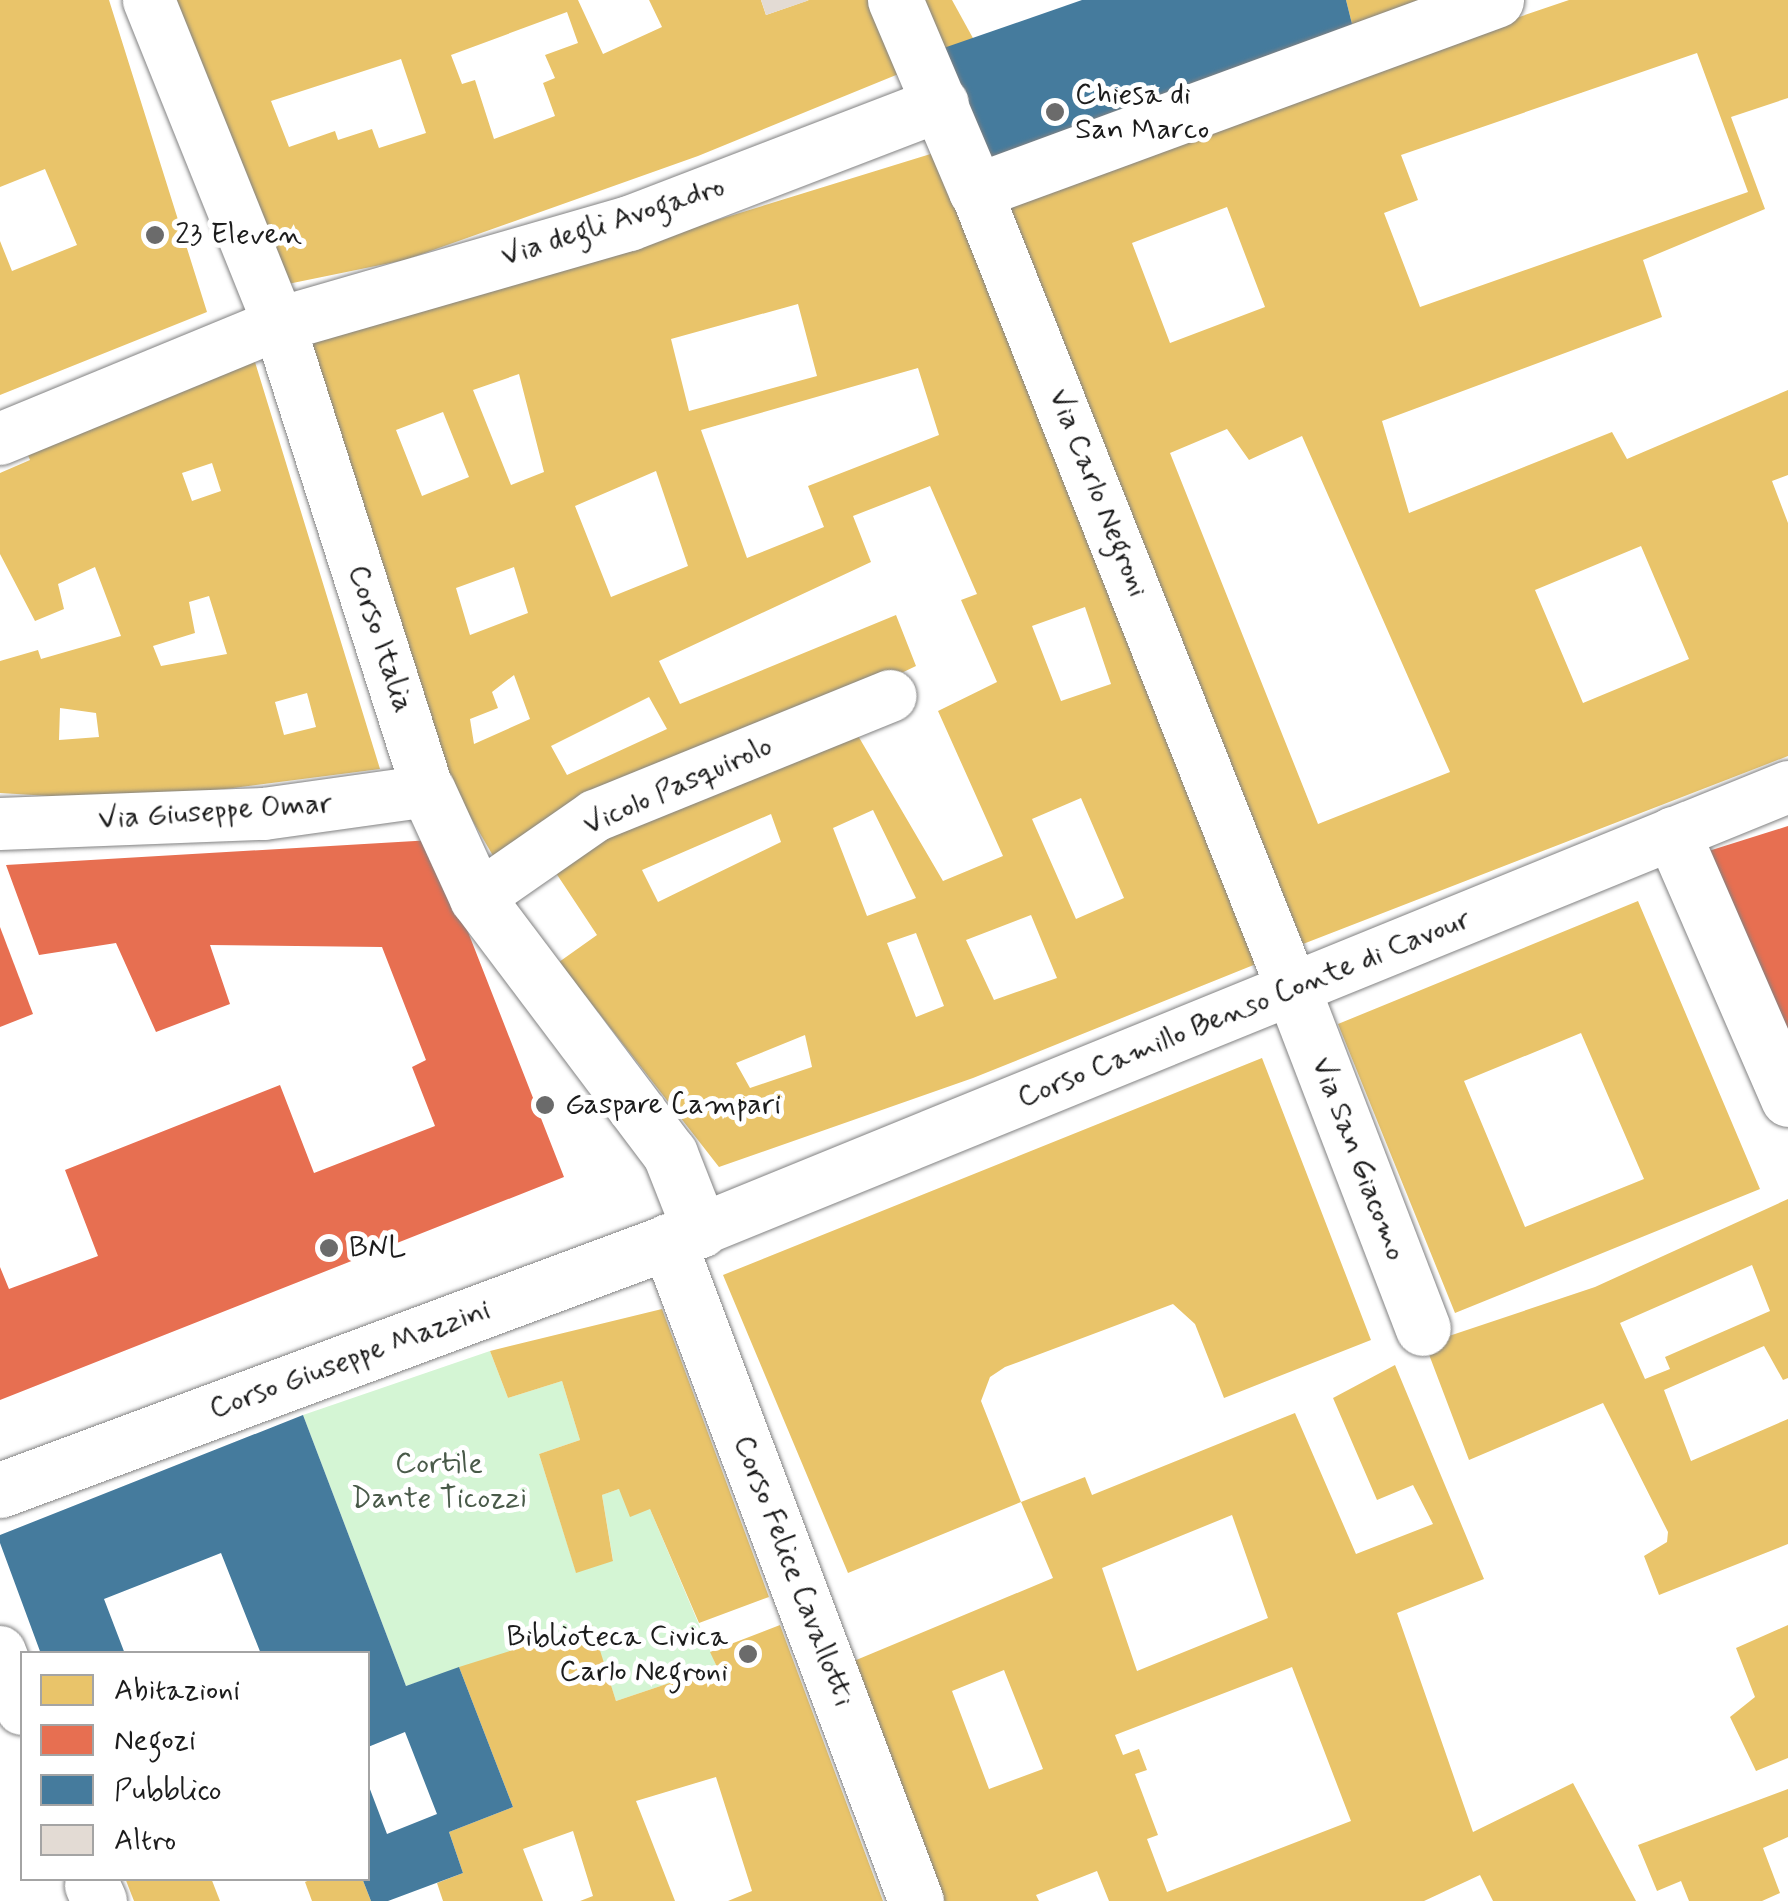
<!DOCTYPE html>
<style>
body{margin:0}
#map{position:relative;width:1788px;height:1901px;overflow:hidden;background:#fff;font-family:Mynerve,sans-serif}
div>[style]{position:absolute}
.green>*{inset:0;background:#d4f5d4}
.homes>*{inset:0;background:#e9c46a}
.shops>*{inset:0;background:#e76f51}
.public>*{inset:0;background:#457b9d}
.building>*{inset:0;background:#e3dbd4}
.roads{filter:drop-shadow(0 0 2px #828282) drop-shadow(0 0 2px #828282)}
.pedestrian>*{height:52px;margin:-26px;padding:0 26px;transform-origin:26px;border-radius:26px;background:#fff}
.minor>*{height:55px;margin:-27.5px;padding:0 27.5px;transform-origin:27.5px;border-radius:27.5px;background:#fff}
.dots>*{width:28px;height:28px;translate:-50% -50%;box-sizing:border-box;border:5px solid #fff;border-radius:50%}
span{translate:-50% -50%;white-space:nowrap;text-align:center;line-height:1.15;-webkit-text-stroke:10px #fff;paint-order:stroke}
.poi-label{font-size:30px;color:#1c1c1c}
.left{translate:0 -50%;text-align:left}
.right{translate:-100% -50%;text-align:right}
.street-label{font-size:30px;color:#1c1c1c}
.park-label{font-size:30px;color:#495a49}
.legend{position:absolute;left:20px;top:1651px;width:350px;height:230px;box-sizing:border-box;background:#fff;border:2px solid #a4a4a4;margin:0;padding:12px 18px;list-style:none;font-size:30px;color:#1c1c1c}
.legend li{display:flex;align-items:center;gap:20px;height:50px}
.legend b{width:50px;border:2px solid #a4a4a4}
</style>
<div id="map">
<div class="green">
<i style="clip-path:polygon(490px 1351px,508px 1398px,562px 1381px,580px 1440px,539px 1454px,576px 1572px,613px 1560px,602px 1495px,619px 1489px,650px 1509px,717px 1667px,616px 1701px,591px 1625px,406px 1686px,303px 1415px)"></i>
</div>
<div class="homes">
<i style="clip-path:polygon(0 0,109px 0,207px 312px,0 395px,0 241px,12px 271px,77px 245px,45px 169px,0 187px)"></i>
<i style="clip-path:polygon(evenodd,169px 0,578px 0,603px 54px,662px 27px,649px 0,761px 0,766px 15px,809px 0,876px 0,901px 73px,698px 156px,405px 260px,278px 286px,169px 0,567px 12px,578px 43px,545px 55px,555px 78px,543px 83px,555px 116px,494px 139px,475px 80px,462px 84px,451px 55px,567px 12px,169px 0,401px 59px,426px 133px,379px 148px,372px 129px,338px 140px,335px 131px,289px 147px,271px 101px,401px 59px)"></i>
<i style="clip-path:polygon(912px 0,952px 0,974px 40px,935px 51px)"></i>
<i style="clip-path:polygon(1346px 0,1460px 0,1356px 40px)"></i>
<i style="clip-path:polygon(evenodd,1569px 0,1788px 0,1788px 98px,1731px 117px,1765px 209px,1643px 260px,1662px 317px,1382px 421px,1409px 513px,1612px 432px,1627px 459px,1788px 390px,1788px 475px,1772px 481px,1788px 523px,1788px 756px,1303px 944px,998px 195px,1569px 0,1697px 53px,1748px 192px,1420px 307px,1384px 213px,1418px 200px,1401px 155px,1697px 53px,1569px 0,1227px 207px,1265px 307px,1170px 343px,1132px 243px,1227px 207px,1569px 0,1227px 429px,1249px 460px,1302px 436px,1450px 772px,1318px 824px,1170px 453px,1227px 429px,1569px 0,1641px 546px,1689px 659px,1583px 703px,1535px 590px,1641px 546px)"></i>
<i style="clip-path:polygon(evenodd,937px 152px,1266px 960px,973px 1078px,719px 1167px,559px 962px,597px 935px,550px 864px,586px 836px,857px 734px,943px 881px,1003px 856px,938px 711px,997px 682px,961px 600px,977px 594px,930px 486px,853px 516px,871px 562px,659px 661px,680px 704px,896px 615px,916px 666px,499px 866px,425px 739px,296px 343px,419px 312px,937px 152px,798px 304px,817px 376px,689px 411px,671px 339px,798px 304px,937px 152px,918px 368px,939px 435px,808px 486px,824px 527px,747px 558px,701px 430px,918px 368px,937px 152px,519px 374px,544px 472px,511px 485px,473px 390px,519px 374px,937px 152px,443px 412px,469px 477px,422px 496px,396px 430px,443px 412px,937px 152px,656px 471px,688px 566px,611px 597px,575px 506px,656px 471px,937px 152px,514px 567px,528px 613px,470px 635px,456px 588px,514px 567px,937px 152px,1085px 607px,1111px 684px,1061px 701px,1032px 626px,1085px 607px,937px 152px,514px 675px,530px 719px,474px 744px,470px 719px,498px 708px,492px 692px,514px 675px,937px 152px,649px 697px,667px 729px,567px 775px,551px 746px,649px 697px,937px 152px,1081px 798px,1124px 898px,1076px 919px,1032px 819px,1081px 798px,937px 152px,873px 810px,916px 898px,867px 916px,833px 828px,873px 810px,937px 152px,771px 814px,781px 842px,658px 902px,642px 870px,771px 814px,937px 152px,1031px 915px,1057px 978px,994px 1000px,966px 940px,1031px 915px,937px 152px,916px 933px,944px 1006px,916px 1017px,887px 943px,916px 933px,937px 152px,805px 1035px,812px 1067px,750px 1088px,736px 1063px,805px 1035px)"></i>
<i style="clip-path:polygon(evenodd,251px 349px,380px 769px,133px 801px,0 793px,0 661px,38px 650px,41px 659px,121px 636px,95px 567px,58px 584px,64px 609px,35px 621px,0 554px,0 473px,30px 460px,22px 441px,251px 349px,212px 463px,221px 491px,192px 501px,182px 473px,212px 463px,251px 349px,209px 596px,227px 654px,161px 666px,153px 646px,195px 633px,189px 602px,209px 596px,251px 349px,307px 693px,316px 727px,284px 735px,275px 702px,307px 693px,251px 349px,60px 708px,96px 713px,99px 737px,59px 740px,60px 708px)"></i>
<i style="clip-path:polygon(evenodd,1638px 901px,1760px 1189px,1455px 1313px,1338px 1024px,1638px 901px,1581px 1033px,1644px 1179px,1525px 1227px,1464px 1081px,1581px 1033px)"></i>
<i style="clip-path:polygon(1262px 1058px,1371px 1340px,1224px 1398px,1195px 1324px,1173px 1304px,1005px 1367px,990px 1377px,981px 1401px,1021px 1502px,848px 1573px,723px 1275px)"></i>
<i style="clip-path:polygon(evenodd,1788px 1199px,1788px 1378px,1783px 1380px,1764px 1346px,1664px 1390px,1691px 1461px,1788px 1419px,1788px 1544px,1659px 1595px,1644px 1556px,1667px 1542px,1668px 1532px,1603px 1403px,1469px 1460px,1425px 1344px,1595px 1287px,1788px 1199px,1752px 1265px,1770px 1311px,1665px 1357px,1670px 1369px,1645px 1379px,1620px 1323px,1752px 1265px)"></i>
<i style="clip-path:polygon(662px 1309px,769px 1597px,699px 1623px,650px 1509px,630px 1517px,619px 1489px,602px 1495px,613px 1561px,576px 1573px,539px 1454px,580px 1440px,562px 1381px,508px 1398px,490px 1351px)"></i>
<i style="clip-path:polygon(evenodd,1395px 1365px,1484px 1579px,1397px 1613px,1473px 1832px,1573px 1783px,1636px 1901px,1493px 1901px,1480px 1875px,1424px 1901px,1109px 1901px,1097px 1871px,1036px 1895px,1039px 1901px,939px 1901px,849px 1663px,1053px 1578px,1021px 1502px,1085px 1477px,1092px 1495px,1295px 1413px,1356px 1554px,1433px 1524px,1413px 1485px,1377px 1500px,1333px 1398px,1395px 1365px,1232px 1515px,1268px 1618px,1137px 1671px,1102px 1568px,1232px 1515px,1395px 1365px,1292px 1667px,1351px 1821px,1167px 1892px,1147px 1839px,1158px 1835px,1135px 1774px,1147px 1770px,1139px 1749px,1123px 1755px,1115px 1735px,1292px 1667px,1395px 1365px,1004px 1670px,1043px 1769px,989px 1789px,952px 1691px,1004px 1670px)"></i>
<i style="clip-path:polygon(592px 1625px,616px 1701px,717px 1667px,710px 1652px,780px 1625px,883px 1901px,728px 1901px,752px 1891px,716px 1777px,636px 1801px,675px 1901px,580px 1901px,593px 1896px,573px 1831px,523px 1849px,543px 1901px,443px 1901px,437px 1883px,463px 1873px,449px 1832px,513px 1807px,459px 1667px)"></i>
<i style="clip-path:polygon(1788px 1625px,1788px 1758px,1756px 1771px,1730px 1717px,1755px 1697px,1736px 1648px)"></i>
<i style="clip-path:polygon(1788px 1789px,1788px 1837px,1763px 1848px,1780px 1893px,1762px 1901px,1689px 1901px,1681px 1881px,1657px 1891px,1638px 1845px)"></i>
<i style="clip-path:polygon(125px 1878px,211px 1878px,220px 1901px,134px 1901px)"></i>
<i style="clip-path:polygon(314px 1878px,362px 1878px,371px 1901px,312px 1901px,305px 1882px)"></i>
</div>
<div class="shops">
<i style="clip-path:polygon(1788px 826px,1788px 1060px,1699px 854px)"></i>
<i style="clip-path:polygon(432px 840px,564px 1177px,0 1400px,0 1267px,9px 1289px,98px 1256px,65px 1170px,280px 1085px,314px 1173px,435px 1126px,412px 1067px,426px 1060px,382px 947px,210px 945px,230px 1004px,156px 1032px,116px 943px,39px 955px,6px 865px)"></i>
<i style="clip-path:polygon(0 927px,33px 1014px,0 1027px)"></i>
</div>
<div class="public">
<i style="clip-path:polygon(1082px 0,1346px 0,1356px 40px,980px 172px,935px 51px)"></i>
<i style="clip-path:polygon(303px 1415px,406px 1686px,459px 1667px,513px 1807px,449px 1832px,463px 1873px,388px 1901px,371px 1901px,362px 1878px,368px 1878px,368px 1784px,387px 1834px,437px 1814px,405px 1732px,368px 1747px,368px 1654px,261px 1654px,221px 1553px,104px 1599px,125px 1654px,41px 1654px,0 1543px,0 1535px)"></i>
</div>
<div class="building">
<i style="clip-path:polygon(761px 0,807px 0,807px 1px,766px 15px)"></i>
</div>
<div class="roads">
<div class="pedestrian">
<i style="left:976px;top:191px;width:860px;rotate:68.36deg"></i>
<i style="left:0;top:439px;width:302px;rotate:-22.4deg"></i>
<i style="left:0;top:824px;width:264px;rotate:-2.2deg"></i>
<i style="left:264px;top:814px;width:166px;rotate:-8deg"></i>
<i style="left:428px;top:791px;width:490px;rotate:-107.7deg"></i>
<i style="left:279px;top:324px;width:349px;rotate:-111.9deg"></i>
<i style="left:477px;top:898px;width:144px;rotate:-34.8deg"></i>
<i style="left:595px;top:816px;width:319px;rotate:-22.1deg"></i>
<i style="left:700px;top:1230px;width:1175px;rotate:-22.15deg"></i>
<i style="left:0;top:1652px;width:61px;rotate:68.9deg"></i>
</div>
<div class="minor">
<i style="left:895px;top:0;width:207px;rotate:67deg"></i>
<i style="left:976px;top:191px;width:554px;rotate:-20.17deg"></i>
<i style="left:279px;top:324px;width:364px;rotate:-16.1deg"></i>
<i style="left:629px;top:223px;width:334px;rotate:-21deg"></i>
<i style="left:1673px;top:834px;width:289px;rotate:66.5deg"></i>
<i style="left:1293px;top:990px;width:362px;rotate:69deg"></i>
<i style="left:668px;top:1241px;width:705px;rotate:69.41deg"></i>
<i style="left:0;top:1490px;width:747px;rotate:-20.38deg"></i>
<i style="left:700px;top:1230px;width:82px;rotate:-111.5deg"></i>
<i style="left:670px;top:1154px;width:321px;rotate:-127deg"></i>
<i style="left:477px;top:898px;width:118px;rotate:-114.6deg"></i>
<i style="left:92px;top:1885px;width:17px;rotate:66deg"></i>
</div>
</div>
<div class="dots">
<i style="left:1055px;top:112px;background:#6b6b6b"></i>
<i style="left:155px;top:235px;background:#6b6b6b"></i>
<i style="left:545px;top:1105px;background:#6b6b6b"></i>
<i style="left:329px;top:1248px;background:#6b6b6b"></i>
<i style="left:748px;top:1654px;background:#6b6b6b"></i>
</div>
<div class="poi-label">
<span class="left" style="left:1075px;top:112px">Chiesa di<br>San Marco</span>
<span class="left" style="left:175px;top:235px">23 Eleven</span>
<span class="left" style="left:565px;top:1105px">Gaspare Campari</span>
<span class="left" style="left:349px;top:1248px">BNL</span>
<span class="right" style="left:728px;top:1654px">Biblioteca Civica<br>Carlo Negroni</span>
</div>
<div class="street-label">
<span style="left:613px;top:222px;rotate:-18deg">Via degli Avogadro</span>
<span style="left:1098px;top:493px;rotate:68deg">Via Carlo Negroni</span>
<span style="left:380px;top:639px;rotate:72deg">Corso Italia</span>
<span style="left:678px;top:786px;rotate:-24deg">Vicolo Pasquirolo</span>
<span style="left:215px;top:812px;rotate:-4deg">Via Giuseppe Omar</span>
<span style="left:1244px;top:1009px;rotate:-22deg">Corso Camillo Benso Conte di Cavour</span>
<span style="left:1358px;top:1159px;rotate:69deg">Via San Giacomo</span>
<span style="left:350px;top:1360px;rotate:-20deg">Corso Giuseppe Mazzini</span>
<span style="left:793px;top:1571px;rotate:69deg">Corso Felice Cavallotti</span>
</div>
<div class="park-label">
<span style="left:439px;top:1481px">Cortile<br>Dante Ticozzi</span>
</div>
<ul class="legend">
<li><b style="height:28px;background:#e9c46a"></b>Abitazioni</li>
<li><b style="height:28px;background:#e76f51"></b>Negozi</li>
<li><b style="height:28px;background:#457b9d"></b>Pubblico</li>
<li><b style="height:28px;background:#e3dbd4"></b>Altro</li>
</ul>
</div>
